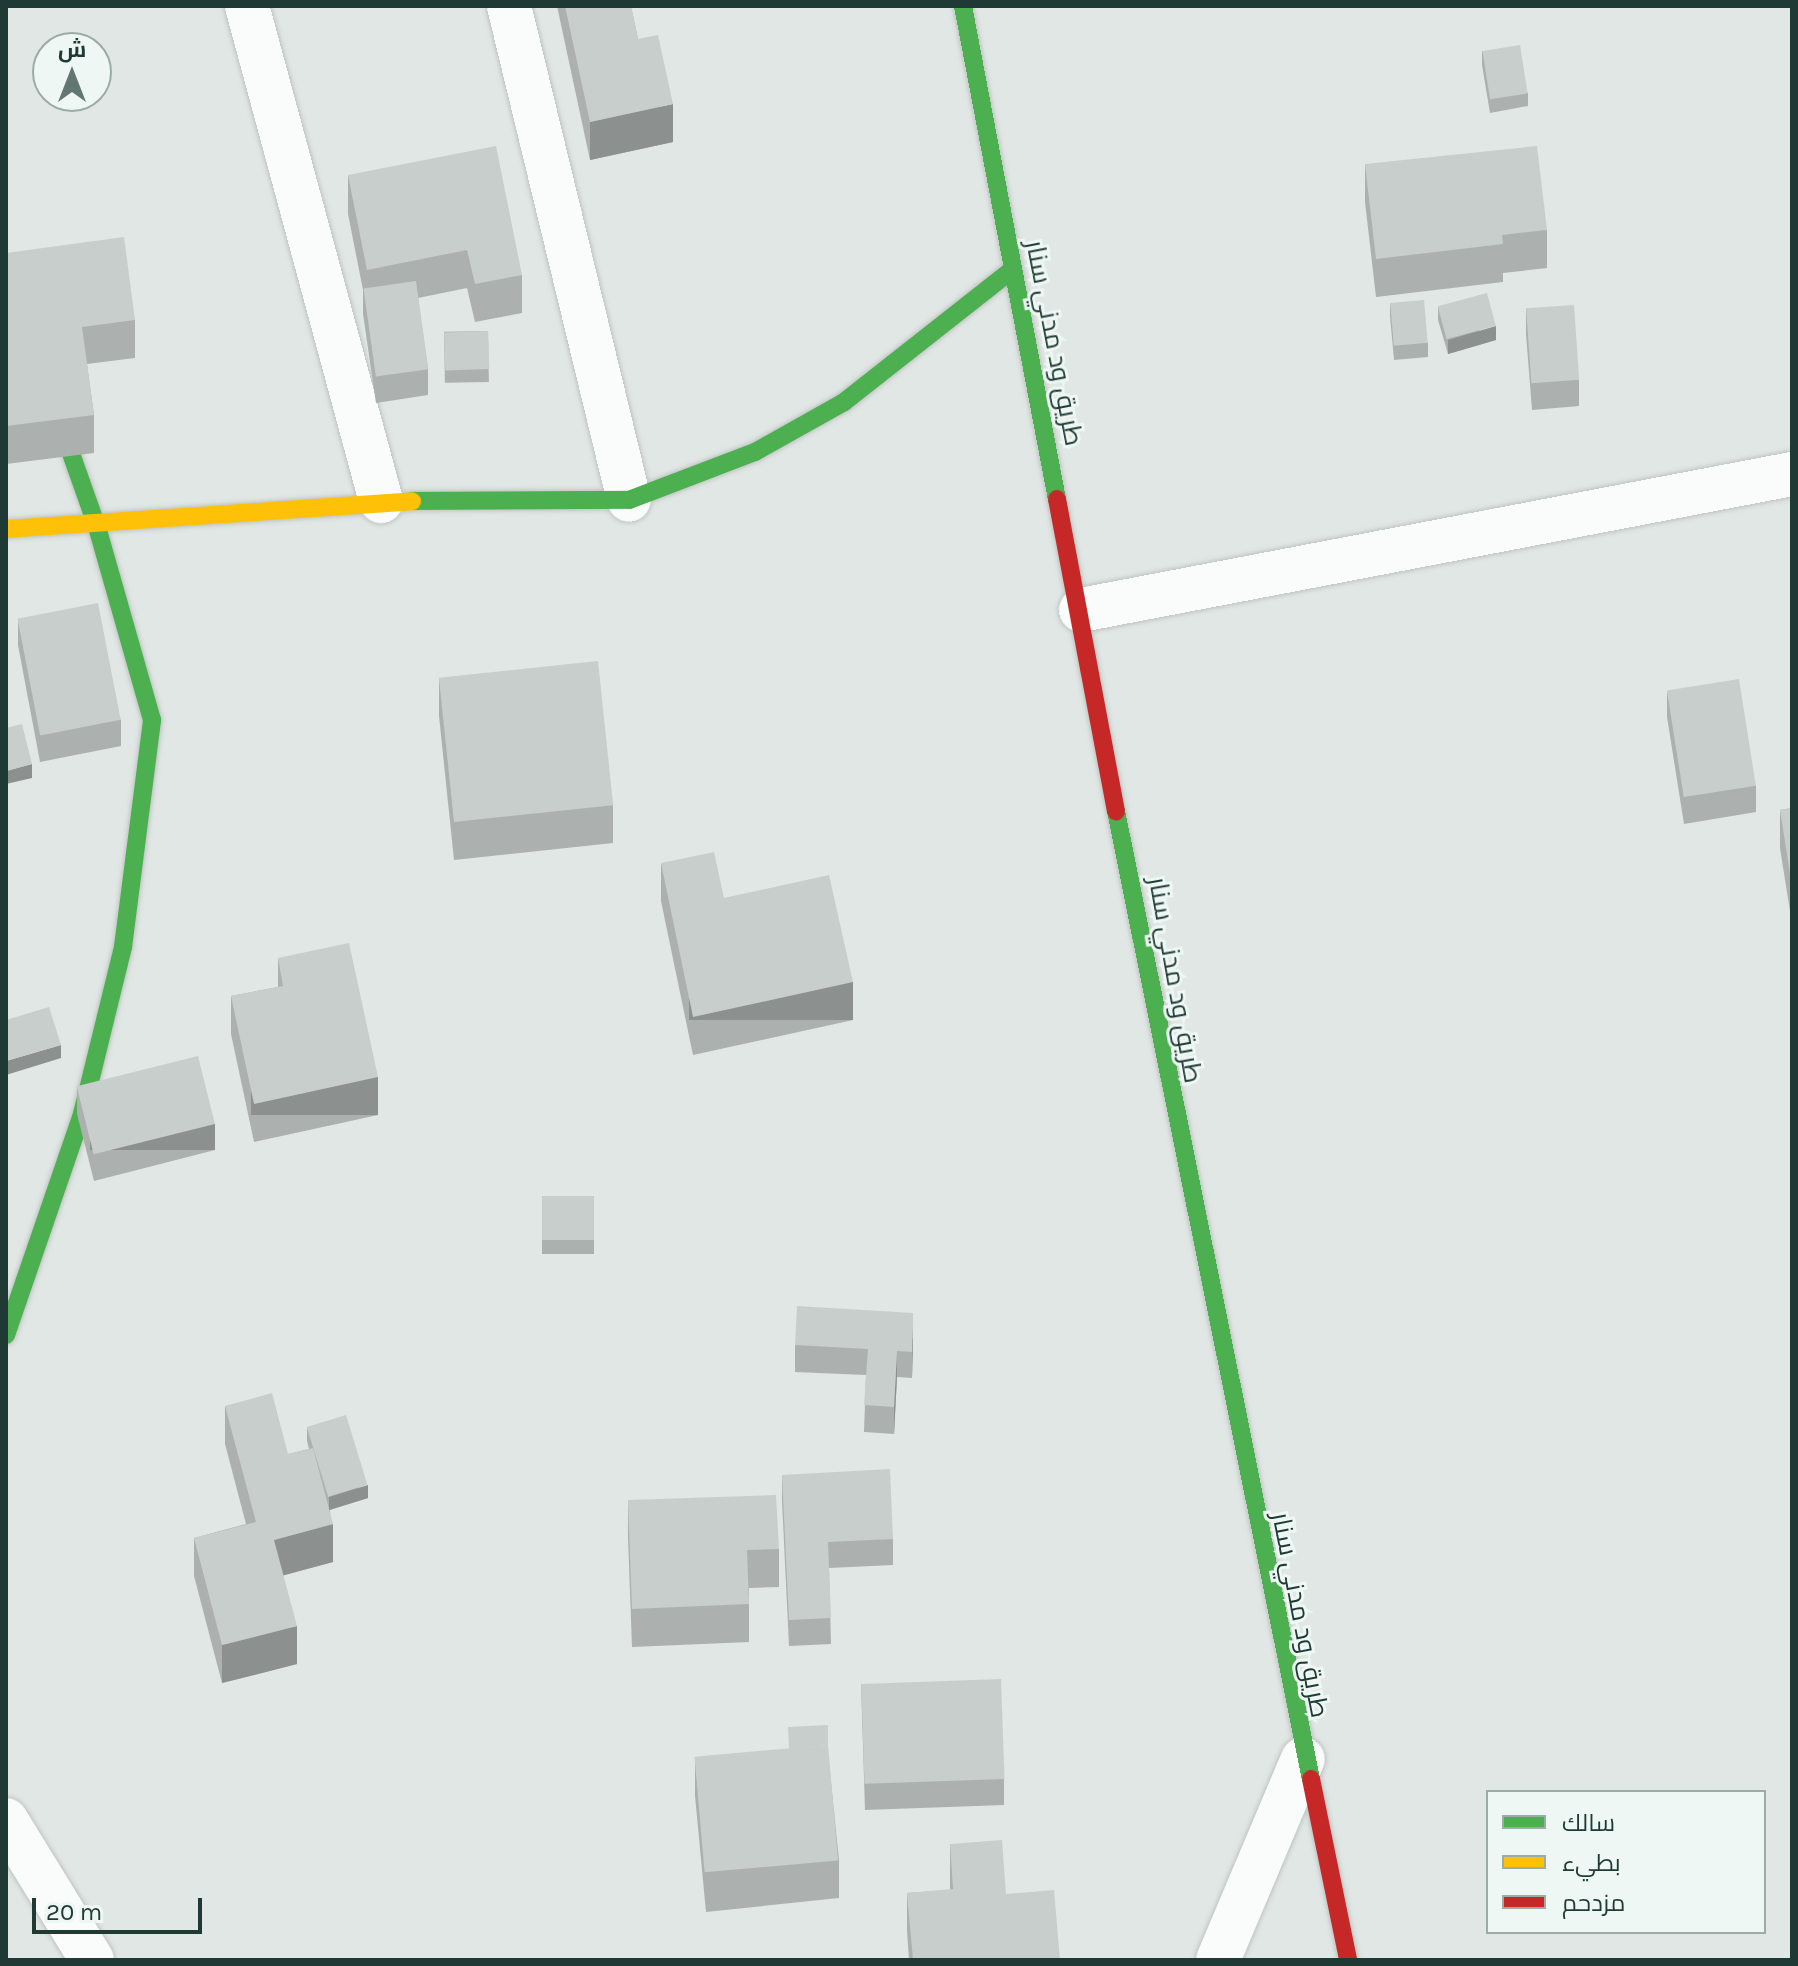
<!DOCTYPE html>
<meta charset="utf-8">
<style>
body{margin:0}
#map{position:relative;width:1798px;height:1966px;overflow:hidden;background:#e1e7e4;font-family:Karla,Cairo,sans-serif}
div>[style]{position:absolute}
.roads{filter:drop-shadow(0 0 2px #bec4c2) drop-shadow(0 0 2px #bec4c2)}
.street>*{height:44px;margin:-22px;padding:0 22px;transform-origin:22px;border-radius:22px;background:#fafbfb}
.fast>*{height:18px;margin:-9px;padding:0 9px;transform-origin:9px;border-radius:9px;background:#4caf50}
.slow>*{height:18px;margin:-9px;padding:0 9px;transform-origin:9px;border-radius:9px;background:#ffc107}
.jam>*{height:18px;margin:-9px;padding:0 9px;transform-origin:9px;border-radius:9px;background:#c62828}
.wall>*{inset:0;background:#acb1af;transform-origin:0 0}
.shaded-wall>*{inset:0;background:#8c908f;transform-origin:0 0}
.building>*{inset:0;background:#c8cecc;transform-origin:0 0}
span{translate:-50% -50%;white-space:nowrap;text-align:center;line-height:1.15;-webkit-text-stroke:6px #eef7f3;paint-order:stroke}
.street-label{font-size:26px;color:#1f3a35}
.frame{position:absolute;inset:0;border:8px solid #1f3a35;pointer-events:none}
.legend{position:absolute;left:1486px;top:1790px;width:280px;height:144px;box-sizing:border-box;background:#eef7f3;border:2px solid #9baba7;margin:0;padding:10px 14px;list-style:none;font-size:24px;color:#1f3a35}
.legend li{display:flex;align-items:center;gap:16px;height:40px}
.legend b{width:40px;border:2px solid #9baba7}
.north{position:absolute;left:32px;top:32px;width:80px;height:80px;box-sizing:border-box;background:#eef7f3;border:2px solid #9baba7;border-radius:50%;rotate:0deg;font-size:22px;font-weight:700;line-height:32px;text-align:center;color:#1f3a35}
.north::after{content:'';display:block;margin:auto;width:28px;height:36px;background:#637772;clip-path:polygon(50% 0,100% 100%,50% 72%,0 100%)}
.scale{position:absolute;left:32px;top:1898px;width:170px;height:36px;box-sizing:border-box;border:4px solid #1f3a35;border-top:0;padding-left:10px;font-size:24px;line-height:28px;white-space:nowrap;color:#1f3a35;-webkit-text-stroke:6px #eef7f3;paint-order:stroke}
</style>
<div id="map">
<div class="roads">
<div class="street">
<i style="left:247px;top:6px;width:513px;rotate:74.85deg"></i>
<i style="left:509px;top:6px;width:508px;rotate:76.35deg"></i>
<i style="left:1081px;top:610px;width:724px;rotate:-10.83deg"></i>
<i style="left:6px;top:1820px;width:164px;rotate:58.4deg"></i>
<i style="left:1218px;top:1960px;width:218px;rotate:-67.1deg"></i>
</div>
<div class="fast">
<i style="left:963px;top:6px;width:502px;rotate:79.21deg"></i>
<i style="left:412px;top:501px;width:217px;rotate:-0.3deg"></i>
<i style="left:629px;top:500px;width:135px;rotate:-20.9deg"></i>
<i style="left:755px;top:452px;width:102px;rotate:-29.3deg"></i>
<i style="left:844px;top:402px;width:214px;rotate:-38.2deg"></i>
<i style="left:1116px;top:811px;width:987px;rotate:78.61deg"></i>
<i style="left:6px;top:1335px;width:234px;rotate:-71deg"></i>
<i style="left:82px;top:1114px;width:172px;rotate:-76.2deg"></i>
<i style="left:123px;top:947px;width:229px;rotate:-82.7deg"></i>
<i style="left:152px;top:720px;width:204px;rotate:-105.9deg"></i>
<i style="left:96px;top:524px;width:132px;rotate:-109.5deg"></i>
</div>
<div class="slow">
<i style="left:6px;top:529px;width:407px;rotate:-3.9deg"></i>
</div>
<div class="jam">
<i style="left:1057px;top:499px;width:318px;rotate:79.3deg"></i>
<i style="left:1311px;top:1779px;width:185px;rotate:78.4deg"></i>
</div>
</div>
<div class="wall">
<i style="clip-path:polygon(557px 6px,631px 6px,638px 39px,673px 142px,590px 160px)"></i>
<i style="clip-path:polygon(1482px 51px,1528px 93px,1528px 106px,1490px 113px,1482px 65px)"></i>
<i style="clip-path:polygon(1365px 164px,1547px 230px,1547px 268px,1503px 273px,1503px 282px,1376px 297px,1365px 202px)"></i>
<i style="clip-path:polygon(348px 175px,522px 275px,522px 313px,475px 322px,467px 288px,418px 298px,428px 369px,428px 395px,376px 403px,363px 314px,363px 290px,348px 214px)"></i>
<i style="clip-path:polygon(6px 253px,135px 320px,135px 358px,87px 364px,94px 415px,94px 453px,6px 464px)"></i>
<i style="clip-path:polygon(1390px 303px,1428px 343px,1428px 357px,1394px 360px,1390px 316px)"></i>
<i style="clip-path:polygon(1438px 307px,1496px 340px,1448px 354px,1438px 320px)"></i>
<i style="clip-path:polygon(1526px 308px,1579px 380px,1579px 406px,1532px 410px,1526px 334px)"></i>
<i style="left:488px;top:331px;width:51px;height:44px;rotate:89deg"></i>
<i style="clip-path:polygon(18px 619px,121px 720px,121px 746px,40px 762px,18px 645px)"></i>
<i style="clip-path:polygon(439px 678px,613px 805px,613px 843px,454px 860px,439px 716px)"></i>
<i style="clip-path:polygon(1667px 691px,1756px 786px,1756px 812px,1684px 824px,1667px 717px)"></i>
<i style="clip-path:polygon(1792px 808px,1792px 924px,1780px 848px,1780px 810px)"></i>
<i style="clip-path:polygon(661px 863px,724px 898px,853px 1020px,693px 1055px,661px 901px)"></i>
<i style="clip-path:polygon(278px 958px,378px 1115px,254px 1142px,231px 1034px,231px 996px,278px 987px)"></i>
<i style="clip-path:polygon(77px 1087px,215px 1150px,94px 1181px,77px 1114px)"></i>
<i style="left:542px;top:1196px;width:52px;height:58px"></i>
<i style="clip-path:polygon(913px 1339px,912px 1378px,897px 1377px,894px 1434px,864px 1432px,866px 1375px,795px 1372px,795px 1345px)"></i>
<i style="clip-path:polygon(225px 1406px,288px 1454px,309px 1449px,307px 1441px,307px 1428px,368px 1498px,330px 1510px,333px 1562px,283px 1575px,297px 1664px,222px 1683px,194px 1576px,194px 1538px,246px 1524px,225px 1444px)"></i>
<i style="clip-path:polygon(782px 1475px,893px 1539px,893px 1565px,829px 1568px,831px 1644px,789px 1646px,782px 1501px)"></i>
<i style="clip-path:polygon(628px 1500px,779px 1549px,779px 1587px,749px 1588px,749px 1642px,632px 1647px,628px 1538px)"></i>
<i style="clip-path:polygon(861px 1684px,1004px 1779px,1004px 1805px,865px 1810px)"></i>
<i style="clip-path:polygon(828px 1753px,839px 1860px,839px 1898px,706px 1912px,695px 1796px,695px 1758px)"></i>
<i style="clip-path:polygon(950px 1844px,1006px 1894px,1060px 1960px,909px 1960px,907px 1931px,907px 1893px,950px 1890px)"></i>
</div>
<div class="shaded-wall">
<i style="clip-path:polygon(673px 104px,673px 142px,590px 160px,590px 122px)"></i>
<i style="clip-path:polygon(1496px 326px,1496px 340px,1448px 354px,1448px 340px)"></i>
<i style="clip-path:polygon(32px 764px,32px 778px,6px 784px,6px 771px)"></i>
<i style="left:853px;top:982px;width:38px;height:164px;rotate:90deg"></i>
<i style="clip-path:polygon(61px 1045px,61px 1058px,6px 1075px,6px 1061px)"></i>
<i style="left:378px;top:1077px;width:38px;height:127px;rotate:90deg"></i>
<i style="left:215px;top:1124px;width:26px;height:125px;rotate:90deg"></i>
<i style="clip-path:polygon(913px 1313px,913px 1339px,912px 1378px,912px 1352px)"></i>
<i style="clip-path:polygon(897px 1351px,897px 1377px,894px 1434px,894px 1407px)"></i>
<i style="clip-path:polygon(368px 1485px,368px 1498px,329px 1510px,329px 1497px)"></i>
<i style="clip-path:polygon(333px 1524px,333px 1562px,274px 1578px,274px 1540px)"></i>
<i style="clip-path:polygon(297px 1626px,297px 1664px,222px 1683px,222px 1645px)"></i>
</div>
<div class="building">
<i style="clip-path:polygon(565px 6px,631px 6px,638px 39px,658px 35px,673px 104px,590px 122px)"></i>
<i style="left:1520px;top:45px;width:49px;height:38px;rotate:81deg"></i>
<i style="clip-path:polygon(496px 146px,522px 275px,475px 284px,467px 250px,367px 270px,348px 175px)"></i>
<i style="clip-path:polygon(1537px 146px,1547px 230px,1502px 235px,1503px 244px,1376px 259px,1365px 164px)"></i>
<i style="clip-path:polygon(124px 237px,135px 320px,82px 327px,94px 415px,6px 426px,6px 253px)"></i>
<i style="left:416px;top:281px;width:89px;height:53px;rotate:82deg"></i>
<i style="left:1487px;top:293px;width:34px;height:51px;rotate:75deg"></i>
<i style="left:1424px;top:300px;width:43px;height:34px;rotate:85deg"></i>
<i style="left:1574px;top:305px;width:75px;height:48px;rotate:86deg"></i>
<i style="left:488px;top:331px;width:38px;height:44px;rotate:88deg"></i>
<i style="left:98px;top:603px;width:119px;height:82px;rotate:79deg"></i>
<i style="left:598px;top:661px;width:145px;height:160px;rotate:84deg"></i>
<i style="left:1739px;top:679px;width:108px;height:73px;rotate:81deg"></i>
<i style="clip-path:polygon(22px 724px,32px 764px,6px 771px,6px 728px)"></i>
<i style="clip-path:polygon(1792px 808px,1792px 886px,1780px 810px)"></i>
<i style="clip-path:polygon(714px 852px,724px 898px,829px 875px,853px 982px,693px 1017px,661px 863px)"></i>
<i style="clip-path:polygon(349px 943px,378px 1077px,254px 1104px,231px 996px,283px 986px,278px 958px)"></i>
<i style="clip-path:polygon(49px 1007px,61px 1045px,6px 1061px,6px 1020px)"></i>
<i style="left:198px;top:1056px;width:70px;height:125px;rotate:76deg"></i>
<i style="left:542px;top:1196px;width:52px;height:44px"></i>
<i style="clip-path:polygon(797px 1306px,913px 1313px,912px 1352px,897px 1351px,894px 1407px,864px 1405px,868px 1349px,795px 1345px)"></i>
<i style="clip-path:polygon(272px 1393px,288px 1454px,313px 1448px,333px 1524px,274px 1540px,297px 1626px,222px 1645px,194px 1538px,256px 1522px,225px 1406px)"></i>
<i style="left:346px;top:1415px;width:73px;height:41px;rotate:73deg"></i>
<i style="clip-path:polygon(890px 1469px,893px 1539px,828px 1542px,831px 1618px,789px 1620px,782px 1475px)"></i>
<i style="clip-path:polygon(776px 1495px,779px 1549px,747px 1550px,749px 1604px,632px 1609px,628px 1500px)"></i>
<i style="left:1001px;top:1679px;width:100px;height:140px;rotate:88deg"></i>
<i style="clip-path:polygon(828px 1725px,828px 1753px,828px 1745px,789px 1749px,788px 1727px)"></i>
<i style="left:828px;top:1745px;width:116px;height:134px;rotate:85deg"></i>
<i style="clip-path:polygon(1002px 1840px,1006px 1894px,1054px 1890px,1060px 1960px,913px 1960px,907px 1893px,953px 1889px,950px 1844px)"></i>
</div>
<div class="street-label">
<span style="left:1054px;top:343px;rotate:79deg">طريق ود مدني سنار</span>
<span style="left:1175px;top:980px;rotate:80deg">طريق ود مدني سنار</span>
<span style="left:1300px;top:1615px;rotate:79deg">طريق ود مدني سنار</span>
</div>
<div class="frame"></div>
<ul class="legend">
<li><b style="height:10px;background:#4caf50"></b>سالك</li>
<li><b style="height:10px;background:#ffc107"></b>بطيء</li>
<li><b style="height:10px;background:#c62828"></b>مزدحم</li>
</ul>
<div class="north">ش</div>
<div class="scale">20 m</div>
</div>
